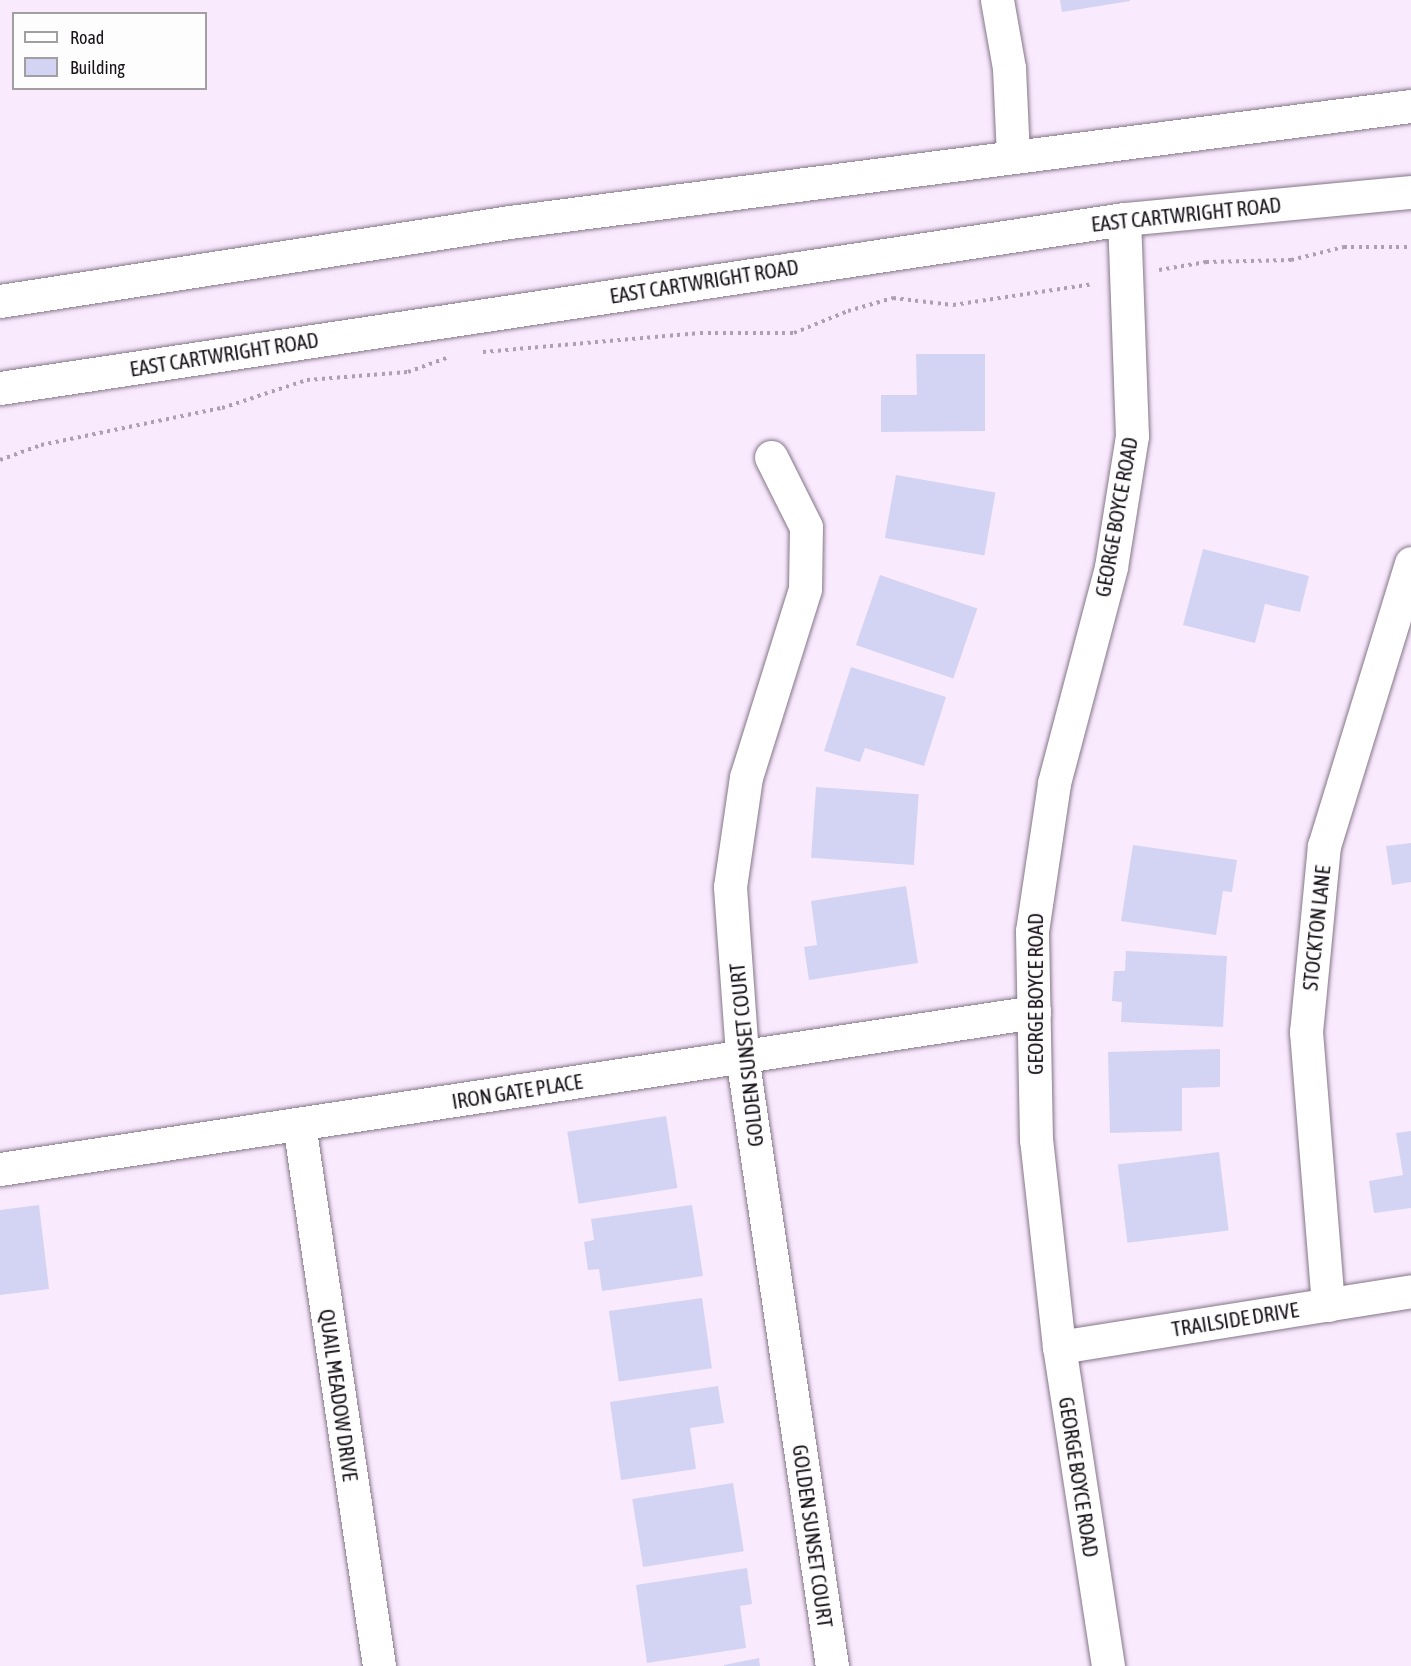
<!DOCTYPE html>
<style>
body{margin:0}
#map{position:relative;width:1411px;height:1666px;overflow:hidden;background:#faeafe;font-family:"Asap Condensed",sans-serif}
div>[style]{position:absolute}
.building>*{inset:0;background:#d3d4f4;transform-origin:0 0}
.path>*{height:4px;margin-top:-2px;transform-origin:0;background:repeating-linear-gradient(90deg,#ada0b0 0 3px,transparent 0 7.5px)}
.roads{filter:drop-shadow(0 0 2px #847688) drop-shadow(0 0 2px #847688)}
.minor>*{height:33px;margin:-16.5px;padding:0 16.5px;transform-origin:16.5px;border-radius:16.5px;background:#fff}
.major>*{height:33px;margin:-16.5px;padding:0 16.5px;transform-origin:16.5px;border-radius:16.5px;background:#fff}
span{translate:-50% -50%;white-space:nowrap;text-align:center;line-height:1.15;-webkit-text-stroke:4.5px #fdfdfd;paint-order:stroke}
.street-label{font-size:21px;color:#181219}
.legend{position:absolute;left:12px;top:12px;width:195px;height:78px;box-sizing:border-box;background:#fdfdfd;border:2px solid #a19fa2;margin:0;padding:8px 10px;list-style:none;font-size:18px;color:#181219}
.legend li{display:flex;align-items:center;gap:12px;height:30px}
.legend b{width:30px;border:2px solid #a19fa2}
</style>
<div id="map">
<div class="building">
<i style="clip-path:polygon(1060px 0,1130px 0,1130px 1px,1062px 12px)"></i>
<i style="clip-path:polygon(916px 354px,985px 354px,985px 431px,881px 432px,881px 395px,917px 395px)"></i>
<i style="left:896px;top:475px;width:101px;height:64px;rotate:10deg"></i>
<i style="clip-path:polygon(1203px 549px,1309px 576px,1300px 612px,1265px 604px,1255px 643px,1183px 625px)"></i>
<i style="left:880px;top:575px;width:103px;height:74px;rotate:19deg"></i>
<i style="clip-path:polygon(851px 667px,946px 697px,924px 766px,865px 748px,860px 762px,824px 751px)"></i>
<i style="left:816px;top:787px;width:103px;height:71px;rotate:4deg"></i>
<i style="clip-path:polygon(1411px 843px,1411px 882px,1392px 885px,1386px 846px)"></i>
<i style="clip-path:polygon(1133px 845px,1237px 860px,1232px 892px,1223px 891px,1216px 935px,1121px 921px)"></i>
<i style="clip-path:polygon(906px 886px,918px 963px,809px 980px,804px 947px,817px 945px,811px 901px)"></i>
<i style="clip-path:polygon(1126px 951px,1227px 956px,1223px 1027px,1121px 1022px,1122px 1002px,1112px 1001px,1114px 971px,1125px 971px)"></i>
<i style="clip-path:polygon(1220px 1049px,1220px 1087px,1182px 1088px,1182px 1131px,1110px 1133px,1108px 1052px)"></i>
<i style="left:666px;top:1116px;width:73px;height:100px;rotate:81deg"></i>
<i style="clip-path:polygon(1411px 1131px,1411px 1208px,1374px 1213px,1369px 1181px,1403px 1175px,1396px 1133px)"></i>
<i style="left:1219px;top:1152px;width:79px;height:102px;rotate:83deg"></i>
<i style="clip-path:polygon(39px 1205px,49px 1289px,0 1295px,0 1210px)"></i>
<i style="clip-path:polygon(692px 1205px,703px 1276px,602px 1291px,599px 1269px,588px 1270px,584px 1242px,594px 1240px,591px 1219px)"></i>
<i style="left:702px;top:1298px;width:71px;height:94px;rotate:82deg"></i>
<i style="clip-path:polygon(718px 1386px,724px 1423px,690px 1428px,696px 1469px,621px 1480px,610px 1402px)"></i>
<i style="left:733px;top:1483px;width:69px;height:102px;rotate:81deg"></i>
<i style="clip-path:polygon(747px 1568px,752px 1604px,740px 1606px,746px 1648px,647px 1663px,636px 1585px)"></i>
<i style="clip-path:polygon(759px 1658px,760px 1666px,724px 1666px,724px 1665px)"></i>
</div>
<div class="path">
<i style="left:1159px;top:270px;width:48px;rotate:-9.7deg"></i>
<i style="left:1206px;top:262px;width:85px;rotate:-1.3deg"></i>
<i style="left:1291px;top:260px;width:55px;rotate:-13.8deg"></i>
<i style="left:1344px;top:247px;width:67px"></i>
<i style="left:483px;top:352px;width:218px;rotate:-5deg"></i>
<i style="left:700px;top:333px;width:94px"></i>
<i style="left:794px;top:333px;width:58px;rotate:-22.2deg"></i>
<i style="left:848px;top:311px;width:47px;rotate:-16.1deg"></i>
<i style="left:893px;top:298px;width:60px;rotate:6.7deg"></i>
<i style="left:953px;top:305px;width:142px;rotate:-8.5deg"></i>
<i style="left:0;top:460px;width:44px;rotate:-20.1deg"></i>
<i style="left:41px;top:445px;width:185px;rotate:-11.6deg"></i>
<i style="left:222px;top:408px;width:89px;rotate:-18.2deg"></i>
<i style="left:307px;top:380px;width:101px;rotate:-4.5deg"></i>
<i style="left:408px;top:372px;width:44px;rotate:-20.1deg"></i>
</div>
<div class="roads">
<div class="minor">
<i style="left:997px;top:0;width:69px;rotate:80deg"></i>
<i style="left:1009px;top:68px;width:89px;rotate:87.4deg"></i>
<i style="left:771px;top:457px;width:78px;rotate:63.4deg"></i>
<i style="left:806px;top:527px;width:62px;rotate:90.9deg"></i>
<i style="left:805px;top:589px;width:197px;rotate:107.4deg"></i>
<i style="left:746px;top:777px;width:111px;rotate:98.3deg"></i>
<i style="left:730px;top:887px;width:169px;rotate:85.9deg"></i>
<i style="left:742px;top:1056px;width:617px;rotate:81.61deg"></i>
<i style="left:299px;top:1124px;width:548px;rotate:81.6deg"></i>
<i style="left:0;top:1169px;width:1046px;rotate:-8.63deg"></i>
<i style="left:1328px;top:1305px;width:274px;rotate:-94.6deg"></i>
<i style="left:1306px;top:1032px;width:187px;rotate:-84.5deg"></i>
<i style="left:1324px;top:846px;width:296px;rotate:-72.9deg"></i>
<i style="left:1059px;top:1347px;width:356px;rotate:-9deg"></i>
<i style="left:1108px;top:1666px;width:323px;rotate:-98.7deg"></i>
<i style="left:1059px;top:1347px;width:208px;rotate:-96.3deg"></i>
<i style="left:1036px;top:1140px;width:209px;rotate:-91.1deg"></i>
<i style="left:1032px;top:931px;width:150px;rotate:-81.5deg"></i>
<i style="left:1054px;top:783px;width:223px;rotate:-75.2deg"></i>
<i style="left:1111px;top:567px;width:133px;rotate:-80.9deg"></i>
<i style="left:1132px;top:436px;width:217px;rotate:-92.1deg"></i>
</div>
<div class="major">
<i style="left:0;top:301px;width:516px;rotate:-8.81deg"></i>
<i style="left:510px;top:222px;width:908px;rotate:-7.34deg"></i>
<i style="left:0;top:388px;width:1137px;rotate:-8.55deg"></i>
<i style="left:1124px;top:219px;width:288px;rotate:-5.4deg"></i>
</div>
</div>
<div class="street-label">
<span style="left:1186px;top:214px;rotate:-6deg">EAST CARTWRIGHT ROAD</span>
<span style="left:704px;top:281px;rotate:-9deg">EAST CARTWRIGHT ROAD</span>
<span style="left:224px;top:354px;rotate:-9deg">EAST CARTWRIGHT ROAD</span>
<span style="left:1116px;top:517px;rotate:-80deg">GEORGE BOYCE ROAD</span>
<span style="left:1316px;top:928px;rotate:-84deg">STOCKTON LANE</span>
<span style="left:1035px;top:994px;rotate:-90deg">GEORGE BOYCE ROAD</span>
<span style="left:746px;top:1055px;rotate:-96deg">GOLDEN SUNSET COURT</span>
<span style="left:517px;top:1091px;rotate:-9deg">IRON GATE PLACE</span>
<span style="left:1235px;top:1319px;rotate:-9deg">TRAILSIDE DRIVE</span>
<span style="left:339px;top:1395px;rotate:82deg">QUAIL MEADOW DRIVE</span>
<span style="left:1079px;top:1477px;rotate:81deg">GEORGE BOYCE ROAD</span>
<span style="left:813px;top:1536px;rotate:82deg">GOLDEN SUNSET COURT</span>
</div>
<ul class="legend">
<li><b style="height:8px;background:#fff"></b>Road</li>
<li><b style="height:16px;background:#d3d4f4"></b>Building</li>
</ul>
</div>
